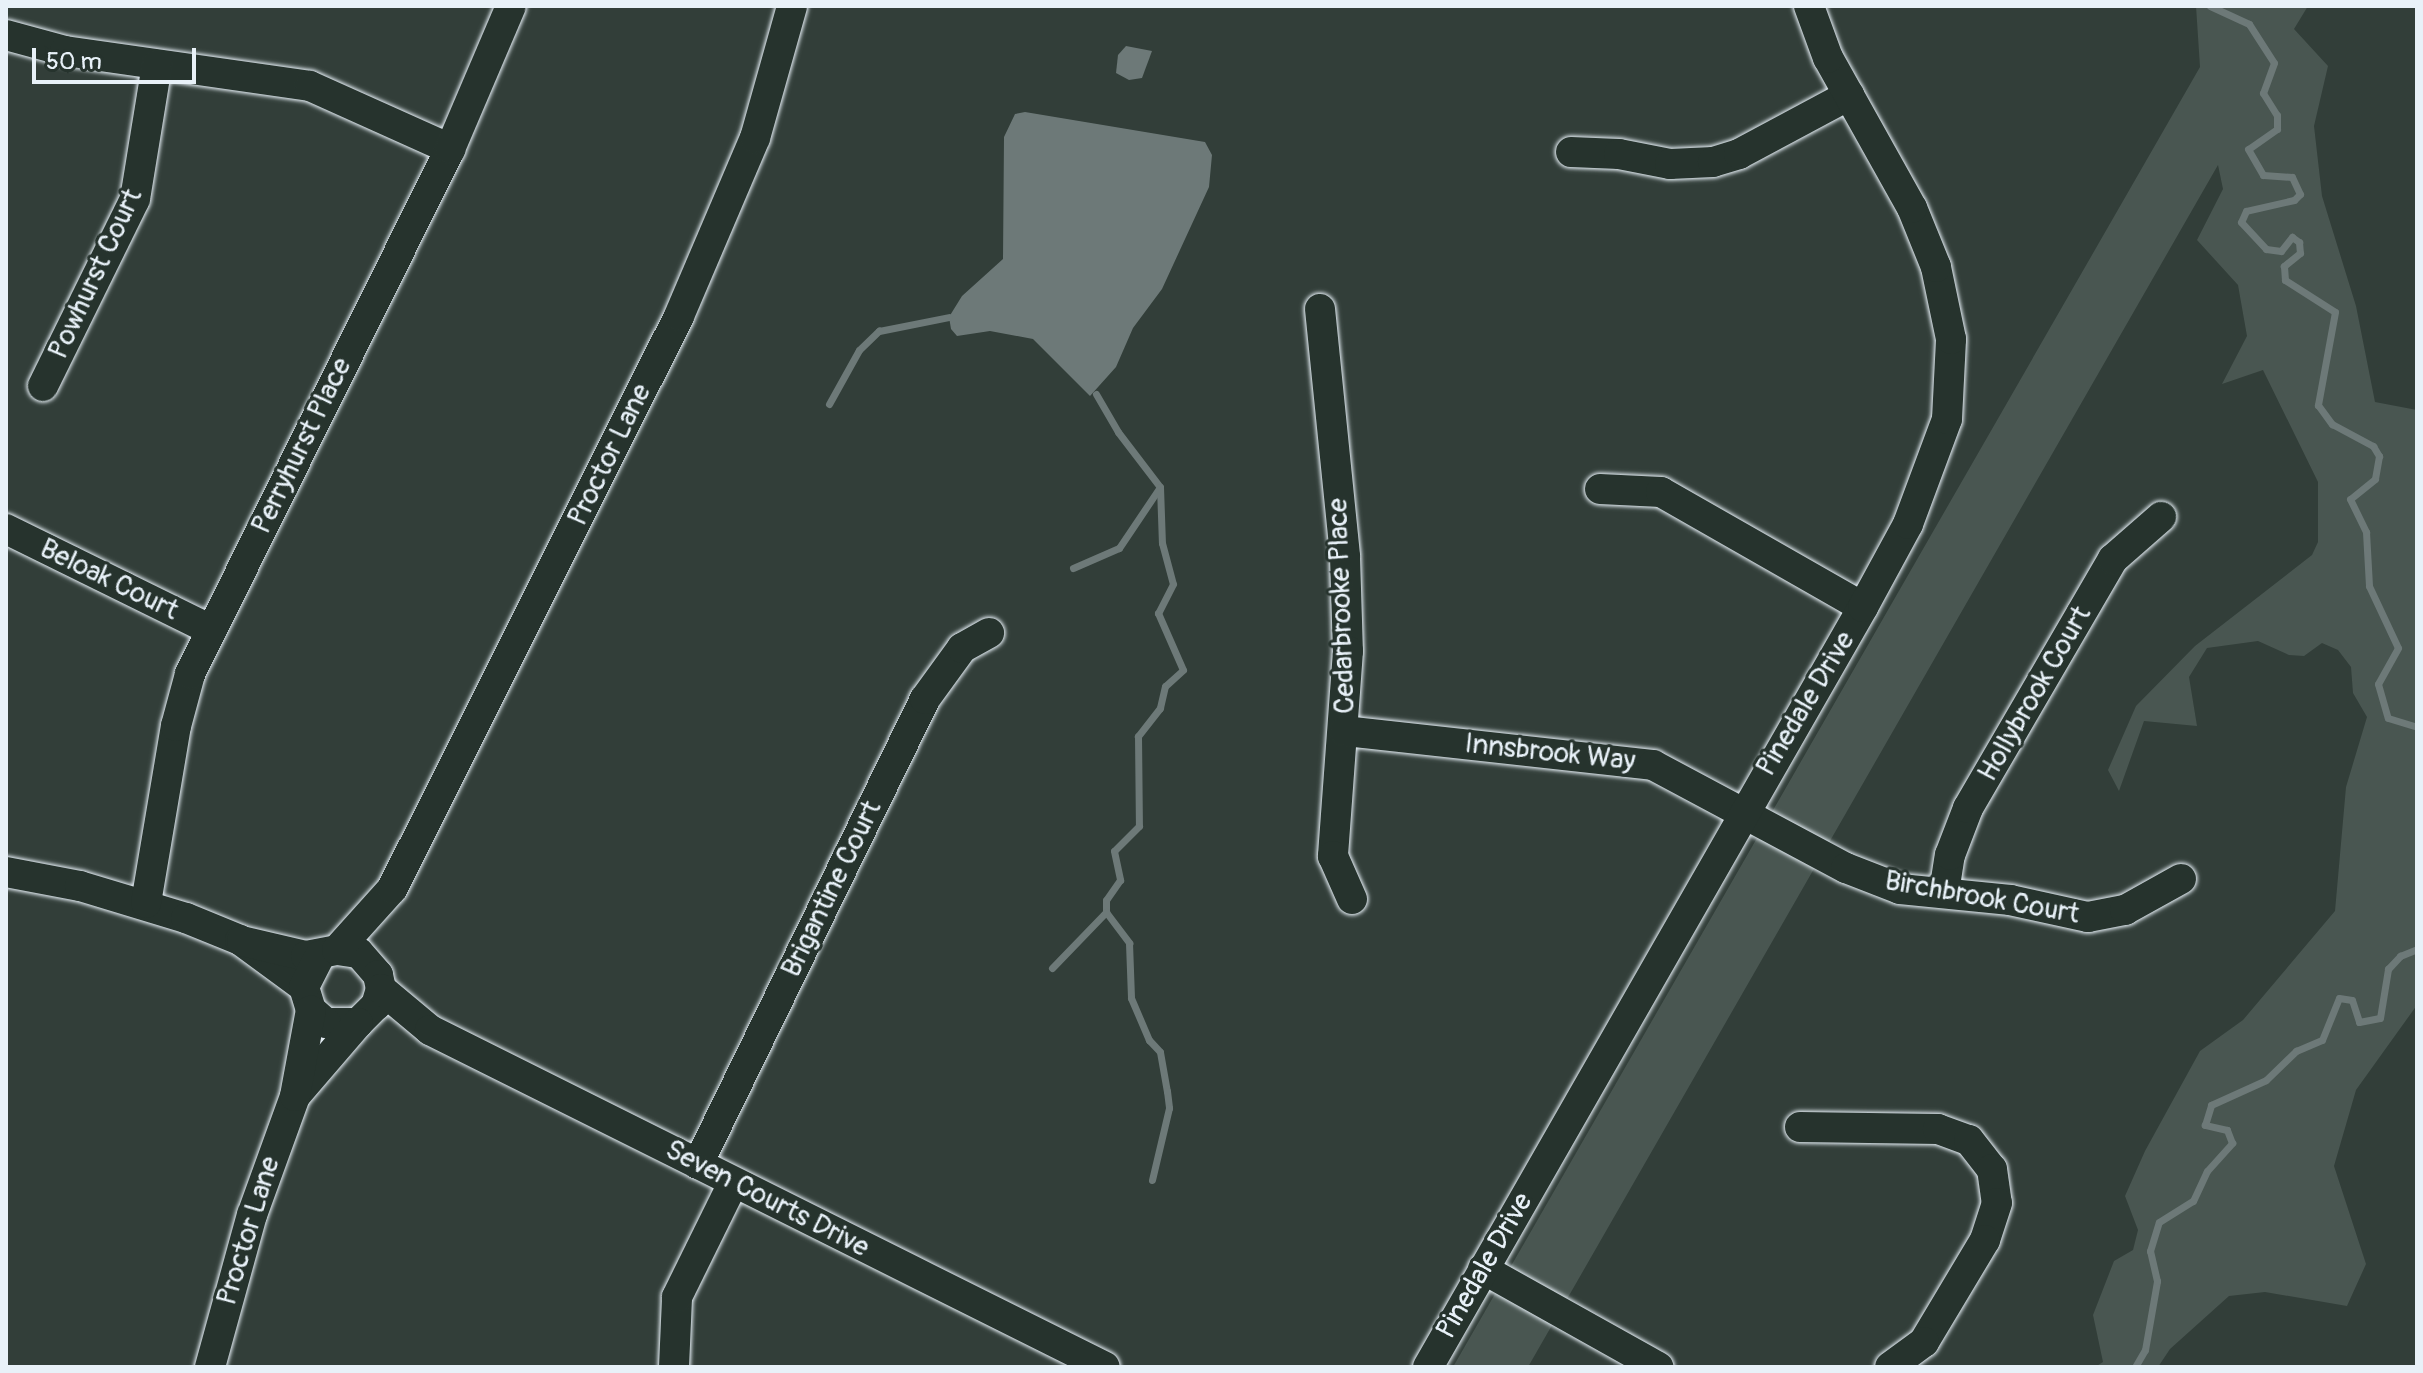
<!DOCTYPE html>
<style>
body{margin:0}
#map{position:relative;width:2423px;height:1373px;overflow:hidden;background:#323e39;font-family:Pangolin,sans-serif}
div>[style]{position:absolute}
.green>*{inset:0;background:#495651}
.water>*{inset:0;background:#6d7978}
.stream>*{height:7px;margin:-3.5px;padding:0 3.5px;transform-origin:3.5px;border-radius:3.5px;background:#6d7978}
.roads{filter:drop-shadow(0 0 2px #e8f1f8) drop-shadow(0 0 2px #e8f1f8)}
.minor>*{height:30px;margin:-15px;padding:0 15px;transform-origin:15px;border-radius:15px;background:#26332d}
span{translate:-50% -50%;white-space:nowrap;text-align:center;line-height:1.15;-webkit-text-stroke:6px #26332d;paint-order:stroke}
.street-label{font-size:28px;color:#e8f1f8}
.frame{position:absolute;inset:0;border:8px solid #e8f1f8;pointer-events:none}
.scale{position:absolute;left:32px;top:48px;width:164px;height:36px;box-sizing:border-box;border:4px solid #e8f1f8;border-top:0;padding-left:10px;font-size:24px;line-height:28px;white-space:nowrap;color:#e8f1f8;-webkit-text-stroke:6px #26332d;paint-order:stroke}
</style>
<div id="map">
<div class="green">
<i style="clip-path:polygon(2196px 6px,2308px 6px,2294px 29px,2328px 66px,2314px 126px,2322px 196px,2356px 306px,2375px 402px,2417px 410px,2417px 1005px,2356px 1090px,2334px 1166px,2366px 1264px,2347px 1306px,2265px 1292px,2229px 1296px,2170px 1349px,2158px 1367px,2095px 1367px,2103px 1362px,2093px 1315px,2114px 1261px,2133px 1250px,2138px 1230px,2125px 1196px,2145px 1151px,2200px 1051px,2243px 1020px,2335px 911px,2346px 787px,2367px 717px,2353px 693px,2351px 667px,2338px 650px,2322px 643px,2304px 656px,2289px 655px,2258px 641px,2207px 648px,2189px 677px,2197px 726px,2144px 721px,2119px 791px,2108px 770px,2136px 706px,2195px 646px,2312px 555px,2318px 542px,2318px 482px,2263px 370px,2222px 384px,2247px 336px,2238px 285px,2197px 240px,2223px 189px,2218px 165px,1528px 1367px,1453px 1367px,2200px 67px)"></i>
</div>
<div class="water">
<i style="clip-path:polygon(1126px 46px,1152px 51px,1142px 78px,1129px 80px,1116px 73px,1118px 55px)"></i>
<i style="clip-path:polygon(1025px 112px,1205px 142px,1212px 155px,1209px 187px,1162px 289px,1133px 328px,1116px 367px,1090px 396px,1033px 339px,990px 331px,957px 336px,951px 329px,949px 317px,962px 296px,1003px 259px,1004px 137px,1015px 114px)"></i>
</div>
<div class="stream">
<i style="left:2210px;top:6px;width:43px;rotate:24.8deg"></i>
<i style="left:2249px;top:24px;width:46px;rotate:57.3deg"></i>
<i style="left:2274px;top:63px;width:32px;rotate:110deg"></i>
<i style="left:2263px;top:93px;width:26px;rotate:58deg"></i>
<i style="left:2277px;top:115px;width:14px;rotate:90deg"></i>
<i style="left:2277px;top:129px;width:35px;rotate:145deg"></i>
<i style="left:2248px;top:149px;width:30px;rotate:60deg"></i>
<i style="left:2263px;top:175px;width:29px;rotate:4deg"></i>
<i style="left:2292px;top:177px;width:19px;rotate:65deg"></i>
<i style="left:2300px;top:194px;width:8px;rotate:135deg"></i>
<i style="left:2294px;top:200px;width:49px;rotate:167.1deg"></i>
<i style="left:2246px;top:211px;width:12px;rotate:114deg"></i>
<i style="left:2241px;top:222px;width:37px;rotate:47deg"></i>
<i style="left:2266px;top:249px;width:15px;rotate:8deg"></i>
<i style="left:2281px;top:251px;width:18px;rotate:-52deg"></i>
<i style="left:2292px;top:237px;width:9px;rotate:36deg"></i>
<i style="left:2299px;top:242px;width:11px;rotate:85deg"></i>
<i style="left:2300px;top:253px;width:21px;rotate:141deg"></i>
<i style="left:2284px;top:266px;width:14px;rotate:86deg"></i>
<i style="left:2285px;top:280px;width:59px;rotate:32.6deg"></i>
<i style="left:2335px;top:312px;width:95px;rotate:100.4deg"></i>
<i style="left:2318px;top:405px;width:24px;rotate:54deg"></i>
<i style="left:2332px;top:424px;width:47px;rotate:28.2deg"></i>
<i style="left:2373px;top:446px;width:12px;rotate:59deg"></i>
<i style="left:2379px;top:456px;width:23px;rotate:100deg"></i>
<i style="left:2375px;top:479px;width:32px;rotate:141deg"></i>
<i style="left:2350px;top:499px;width:37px;rotate:64deg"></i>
<i style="left:2366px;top:532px;width:54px;rotate:86.8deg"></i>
<i style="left:2369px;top:586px;width:68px;rotate:64.9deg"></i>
<i style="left:2398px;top:648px;width:41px;rotate:119.1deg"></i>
<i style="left:2378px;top:684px;width:35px;rotate:74deg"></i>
<i style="left:2388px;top:718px;width:30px;rotate:17deg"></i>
<i style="left:1096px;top:394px;width:44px;rotate:59.9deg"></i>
<i style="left:1118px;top:432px;width:69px;rotate:52.6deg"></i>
<i style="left:1160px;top:487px;width:56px;rotate:88deg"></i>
<i style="left:1162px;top:543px;width:42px;rotate:75deg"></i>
<i style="left:1173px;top:584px;width:33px;rotate:117deg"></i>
<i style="left:1158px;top:613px;width:62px;rotate:66.3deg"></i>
<i style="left:1183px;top:670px;width:24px;rotate:138deg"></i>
<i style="left:1165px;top:686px;width:23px;rotate:103deg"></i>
<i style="left:1160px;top:708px;width:36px;rotate:128deg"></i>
<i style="left:1138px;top:736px;width:90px;rotate:89.4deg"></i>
<i style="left:1139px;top:826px;width:35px;rotate:135deg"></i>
<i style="left:1114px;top:851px;width:30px;rotate:78deg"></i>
<i style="left:1120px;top:880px;width:24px;rotate:125deg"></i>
<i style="left:1106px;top:900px;width:12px;rotate:90deg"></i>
<i style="left:1106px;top:912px;width:39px;rotate:53deg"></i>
<i style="left:1129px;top:943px;width:55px;rotate:87.9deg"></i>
<i style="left:1131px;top:998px;width:46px;rotate:66.8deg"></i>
<i style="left:1149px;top:1040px;width:16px;rotate:47deg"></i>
<i style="left:1160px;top:1052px;width:40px;rotate:80deg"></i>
<i style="left:1167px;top:1091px;width:17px;rotate:83deg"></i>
<i style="left:1169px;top:1108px;width:74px;rotate:103.3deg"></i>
<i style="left:829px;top:404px;width:62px;rotate:-60.9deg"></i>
<i style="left:859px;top:350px;width:28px;rotate:-44deg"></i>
<i style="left:879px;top:331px;width:71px;rotate:-11.3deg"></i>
<i style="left:1073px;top:568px;width:50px;rotate:-23.5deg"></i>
<i style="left:1119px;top:548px;width:73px;rotate:-56.1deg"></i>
<i style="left:1052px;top:968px;width:78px;rotate:-46deg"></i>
<i style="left:2135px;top:1367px;width:20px;rotate:-60deg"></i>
<i style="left:2145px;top:1350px;width:70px;rotate:-80.1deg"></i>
<i style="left:2157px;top:1281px;width:31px;rotate:-103deg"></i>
<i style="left:2150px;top:1251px;width:30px;rotate:-73deg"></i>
<i style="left:2159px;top:1222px;width:40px;rotate:-32deg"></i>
<i style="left:2193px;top:1201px;width:33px;rotate:-65deg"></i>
<i style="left:2207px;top:1171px;width:38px;rotate:-48deg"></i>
<i style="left:2232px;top:1143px;width:14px;rotate:-111deg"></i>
<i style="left:2227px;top:1130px;width:23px;rotate:-167deg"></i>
<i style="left:2205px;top:1125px;width:21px;rotate:-73deg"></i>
<i style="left:2211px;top:1105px;width:60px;rotate:-24.4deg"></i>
<i style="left:2266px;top:1080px;width:42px;rotate:-44deg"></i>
<i style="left:2296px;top:1051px;width:28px;rotate:-23deg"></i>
<i style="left:2322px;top:1040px;width:45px;rotate:-68deg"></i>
<i style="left:2339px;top:998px;width:13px;rotate:9deg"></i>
<i style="left:2352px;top:1000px;width:23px;rotate:72deg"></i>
<i style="left:2359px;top:1022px;width:21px;rotate:-11deg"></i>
<i style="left:2380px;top:1018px;width:50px;rotate:-80.7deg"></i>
<i style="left:2388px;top:969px;width:18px;rotate:-47deg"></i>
<i style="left:2400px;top:956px;width:18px;rotate:-22deg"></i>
</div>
<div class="roads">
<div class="minor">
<i style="left:6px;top:35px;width:61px;rotate:15.2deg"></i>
<i style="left:65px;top:51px;width:247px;rotate:8.1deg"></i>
<i style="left:310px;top:86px;width:154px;rotate:24.2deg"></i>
<i style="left:1571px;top:152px;width:48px;rotate:2.4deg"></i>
<i style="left:1619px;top:154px;width:52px;rotate:11.1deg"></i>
<i style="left:1670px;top:164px;width:43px;rotate:-2.7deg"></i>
<i style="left:1713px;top:162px;width:27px;rotate:-17deg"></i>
<i style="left:1739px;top:154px;width:125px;rotate:-28.2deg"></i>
<i style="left:1320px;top:309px;width:249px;rotate:84.2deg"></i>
<i style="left:1345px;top:557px;width:94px;rotate:88.2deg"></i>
<i style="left:1348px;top:651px;width:206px;rotate:94.2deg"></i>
<i style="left:1333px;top:856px;width:47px;rotate:66.2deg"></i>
<i style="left:43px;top:386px;width:208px;rotate:-63.8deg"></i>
<i style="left:135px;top:199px;width:136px;rotate:-80.7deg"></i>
<i style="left:1600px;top:489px;width:61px;rotate:2.8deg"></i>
<i style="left:1661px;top:492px;width:232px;rotate:29.7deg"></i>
<i style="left:6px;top:529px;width:229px;rotate:26.2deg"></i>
<i style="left:1345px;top:731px;width:310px;rotate:6.3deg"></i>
<i style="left:1653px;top:765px;width:219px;rotate:28.1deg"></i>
<i style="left:1846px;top:868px;width:58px;rotate:21.3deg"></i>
<i style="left:1900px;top:889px;width:111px;rotate:5.7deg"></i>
<i style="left:2010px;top:900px;width:80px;rotate:12.3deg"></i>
<i style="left:2088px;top:917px;width:38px;rotate:-11deg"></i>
<i style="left:2125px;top:910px;width:64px;rotate:-29deg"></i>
<i style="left:6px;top:872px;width:75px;rotate:10.7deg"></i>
<i style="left:80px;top:886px;width:111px;rotate:16.8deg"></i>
<i style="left:186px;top:918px;width:58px;rotate:22.2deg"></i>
<i style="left:240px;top:940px;width:79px;rotate:36.3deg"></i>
<i style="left:1944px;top:892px;width:37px;rotate:-81deg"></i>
<i style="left:1950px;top:855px;width:50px;rotate:-69deg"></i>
<i style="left:1968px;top:808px;width:288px;rotate:-59.8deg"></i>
<i style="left:2113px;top:559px;width:64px;rotate:-41.2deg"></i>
<i style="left:146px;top:903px;width:180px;rotate:-80.4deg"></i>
<i style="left:176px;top:726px;width:54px;rotate:-74.9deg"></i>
<i style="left:190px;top:674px;width:586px;rotate:-63.65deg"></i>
<i style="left:450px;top:149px;width:155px;rotate:-66.9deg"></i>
<i style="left:242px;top:941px;width:66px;rotate:13.2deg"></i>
<i style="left:306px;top:956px;width:32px;rotate:-11deg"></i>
<i style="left:337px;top:950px;width:22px;rotate:8deg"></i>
<i style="left:359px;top:953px;width:29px;rotate:49deg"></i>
<i style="left:378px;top:975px;width:14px;rotate:78deg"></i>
<i style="left:381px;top:989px;width:17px;rotate:107deg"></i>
<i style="left:376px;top:1005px;width:25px;rotate:135deg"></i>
<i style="left:358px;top:1023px;width:32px;rotate:180deg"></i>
<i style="left:326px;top:1023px;width:20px;rotate:-139deg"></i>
<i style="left:311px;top:1010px;width:24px;rotate:-107deg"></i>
<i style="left:304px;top:987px;width:35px;rotate:-63deg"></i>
<i style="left:337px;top:950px;width:82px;rotate:-48deg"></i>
<i style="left:392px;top:889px;width:641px;rotate:-63.39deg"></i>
<i style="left:679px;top:316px;width:194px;rotate:-66.9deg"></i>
<i style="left:755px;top:138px;width:137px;rotate:-74.3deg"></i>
<i style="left:381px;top:989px;width:64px;rotate:39.9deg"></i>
<i style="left:430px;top:1030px;width:754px;rotate:26.53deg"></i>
<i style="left:296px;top:1095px;width:95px;rotate:-49.3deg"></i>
<i style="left:1800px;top:1127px;width:138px;rotate:0.8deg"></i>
<i style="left:1938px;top:1129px;width:33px;rotate:20deg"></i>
<i style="left:1969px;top:1140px;width:37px;rotate:52deg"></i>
<i style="left:1992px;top:1169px;width:34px;rotate:82deg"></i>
<i style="left:1997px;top:1203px;width:39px;rotate:108deg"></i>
<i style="left:1985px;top:1240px;width:119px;rotate:120.9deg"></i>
<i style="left:1924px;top:1342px;width:42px;rotate:143.7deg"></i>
<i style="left:698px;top:1164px;width:517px;rotate:-63.98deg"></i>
<i style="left:925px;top:699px;width:63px;rotate:-54deg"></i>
<i style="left:962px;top:648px;width:31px;rotate:-29deg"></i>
<i style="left:1483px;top:1269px;width:201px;rotate:29.2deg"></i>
<i style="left:210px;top:1367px;width:158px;rotate:-74.6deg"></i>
<i style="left:252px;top:1215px;width:127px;rotate:-70.1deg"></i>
<i style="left:295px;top:1096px;width:87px;rotate:-79.5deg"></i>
<i style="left:674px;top:1367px;width:70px;rotate:-87.5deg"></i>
<i style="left:677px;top:1297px;width:127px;rotate:-63.8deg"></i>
<i style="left:1428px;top:1367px;width:876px;rotate:-60.21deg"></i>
<i style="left:1863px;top:607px;width:94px;rotate:-61.5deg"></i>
<i style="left:1908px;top:524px;width:112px;rotate:-69.6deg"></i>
<i style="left:1947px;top:419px;width:80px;rotate:-87.1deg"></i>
<i style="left:1951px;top:339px;width:74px;rotate:-101.8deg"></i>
<i style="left:1936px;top:267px;width:64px;rotate:-112.1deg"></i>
<i style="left:1912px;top:208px;width:172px;rotate:-119.2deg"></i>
<i style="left:1828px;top:58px;width:55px;rotate:-110.1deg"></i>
</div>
</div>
<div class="street-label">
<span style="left:96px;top:274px;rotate:-65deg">Powhurst Court</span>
<span style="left:302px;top:446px;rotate:-64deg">Perryhurst Place</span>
<span style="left:610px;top:455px;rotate:-64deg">Proctor Lane</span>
<span style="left:109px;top:580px;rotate:26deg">Beloak Court</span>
<span style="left:1342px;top:606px;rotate:-92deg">Cedarbrooke Place</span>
<span style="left:2035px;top:694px;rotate:-60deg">Hollybrook Court</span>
<span style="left:1806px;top:704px;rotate:-59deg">Pinedale Drive</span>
<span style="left:1550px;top:753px;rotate:6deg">Innsbrook Way</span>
<span style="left:832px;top:889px;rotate:-64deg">Brigantine Court</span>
<span style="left:1982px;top:898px;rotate:10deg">Birchbrook Court</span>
<span style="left:767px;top:1199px;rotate:27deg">Seven Courts Drive</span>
<span style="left:249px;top:1231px;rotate:-73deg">Proctor Lane</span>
<span style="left:1485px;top:1266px;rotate:-60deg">Pinedale Drive</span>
</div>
<div class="frame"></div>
<div class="scale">50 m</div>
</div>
